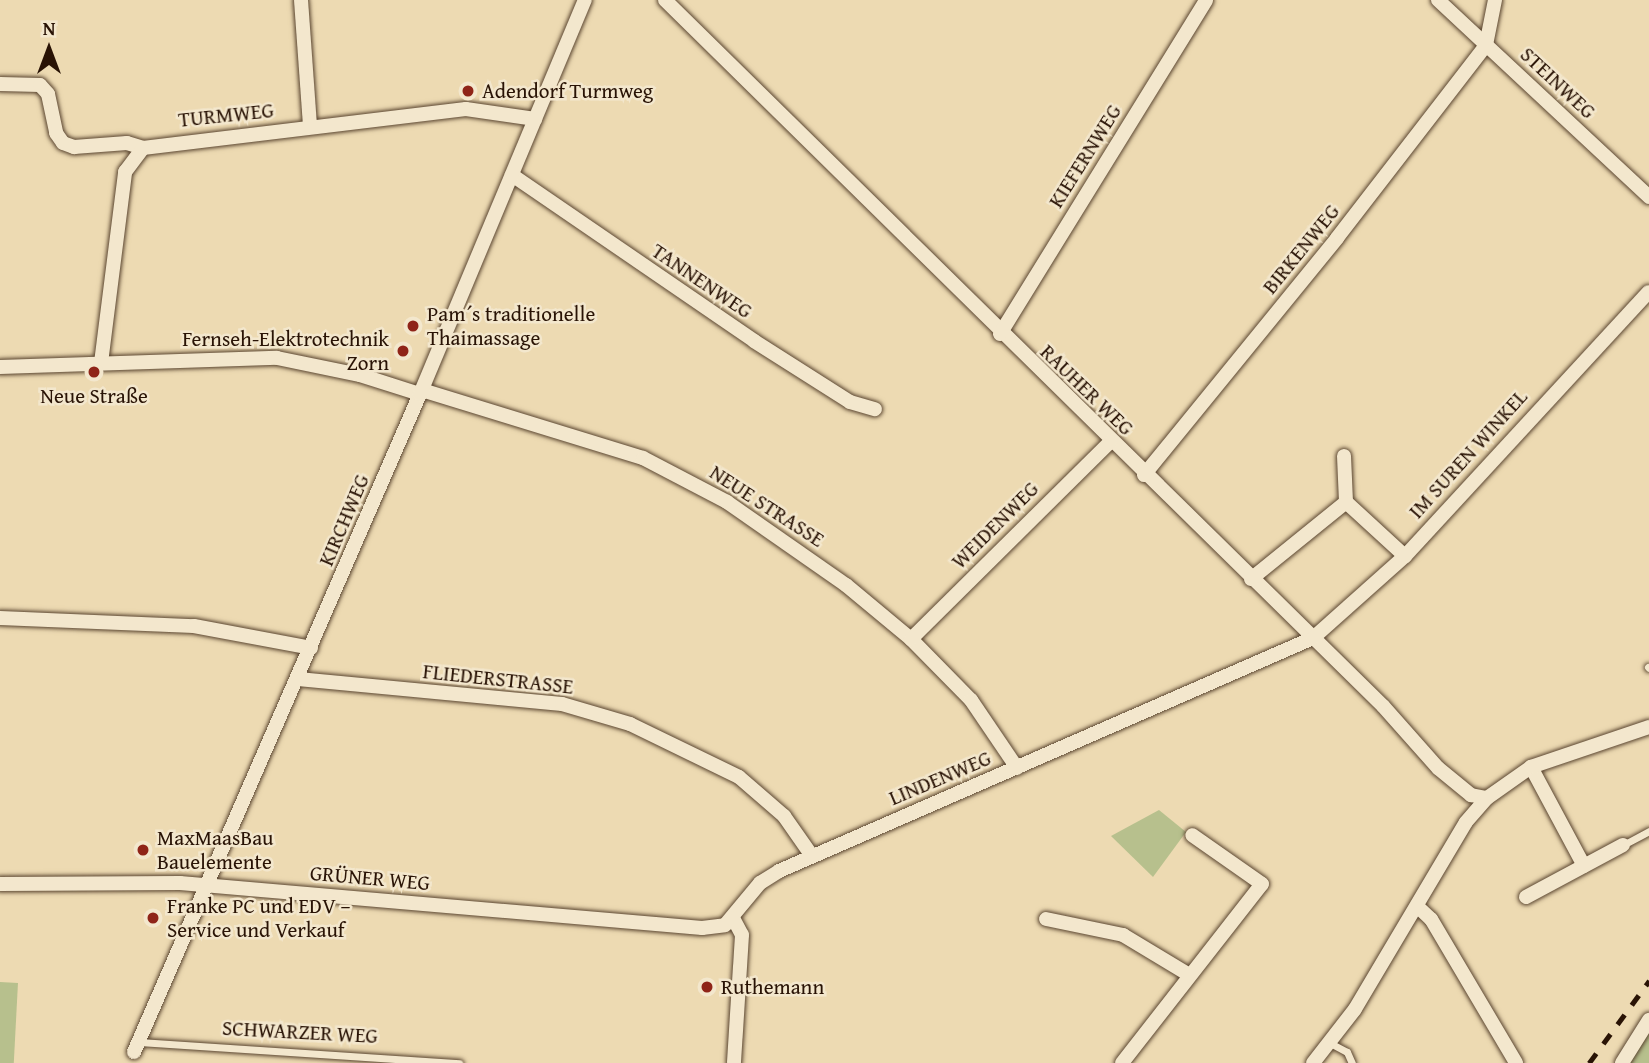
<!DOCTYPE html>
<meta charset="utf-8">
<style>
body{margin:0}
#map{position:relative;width:1649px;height:1063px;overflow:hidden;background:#eddab2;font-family:"Gentium Book Plus",serif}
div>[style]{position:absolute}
.green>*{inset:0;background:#b7c08d;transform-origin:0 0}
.roads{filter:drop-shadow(0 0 2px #5a4530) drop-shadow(0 0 2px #5a4530)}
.lane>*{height:7px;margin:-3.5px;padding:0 3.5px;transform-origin:3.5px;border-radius:3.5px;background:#f3e7cd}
.street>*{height:14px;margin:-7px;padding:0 7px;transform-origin:7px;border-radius:7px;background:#f3e7cd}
.rail>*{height:4.5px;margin-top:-2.25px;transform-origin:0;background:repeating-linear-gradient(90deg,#291305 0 12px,transparent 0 24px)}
.dots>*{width:19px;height:19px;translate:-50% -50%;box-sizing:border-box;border:4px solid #f3e7cd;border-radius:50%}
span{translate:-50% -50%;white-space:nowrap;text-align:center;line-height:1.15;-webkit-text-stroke:5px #f3e7cd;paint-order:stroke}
.street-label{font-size:21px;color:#291305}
.poi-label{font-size:21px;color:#291305}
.left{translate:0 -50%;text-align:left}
.right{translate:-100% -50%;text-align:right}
.north{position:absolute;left:14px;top:14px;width:70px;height:70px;-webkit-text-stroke:5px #f3e7cd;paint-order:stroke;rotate:0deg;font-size:19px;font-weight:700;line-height:28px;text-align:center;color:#291305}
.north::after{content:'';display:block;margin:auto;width:24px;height:32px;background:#291305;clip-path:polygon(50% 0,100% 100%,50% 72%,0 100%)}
</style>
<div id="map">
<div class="green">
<i style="clip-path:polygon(1159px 810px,1186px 832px,1153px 877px,1111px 836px)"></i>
<i style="left:0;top:982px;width:18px;height:81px;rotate:3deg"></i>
<i style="clip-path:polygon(1649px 1028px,1649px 1063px,1629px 1063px)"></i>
</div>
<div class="roads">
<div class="lane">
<i style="left:1648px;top:667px;width:1px;rotate:45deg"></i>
<i style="left:1623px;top:845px;width:30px;rotate:-28deg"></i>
<i style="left:139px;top:1042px;width:321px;rotate:3.8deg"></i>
<i style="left:1330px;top:1043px;width:19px;rotate:28deg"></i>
<i style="left:1347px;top:1052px;width:12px;rotate:66deg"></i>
</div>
<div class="street">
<i style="left:301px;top:0;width:127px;rotate:85.9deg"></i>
<i style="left:665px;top:0;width:1007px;rotate:44.52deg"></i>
<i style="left:1383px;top:706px;width:83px;rotate:48.4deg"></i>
<i style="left:1438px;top:768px;width:43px;rotate:39.3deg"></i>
<i style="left:1471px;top:795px;width:16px;rotate:11deg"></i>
<i style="left:1438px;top:0;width:289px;rotate:43deg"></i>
<i style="left:0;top:84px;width:40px;rotate:1.4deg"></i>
<i style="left:40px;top:85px;width:12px;rotate:48deg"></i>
<i style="left:48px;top:94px;width:40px;rotate:78deg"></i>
<i style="left:56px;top:133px;width:12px;rotate:55deg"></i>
<i style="left:63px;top:143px;width:12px;rotate:20deg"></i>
<i style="left:74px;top:147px;width:53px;rotate:-4.3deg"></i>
<i style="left:127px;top:143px;width:17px;rotate:17deg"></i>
<i style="left:512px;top:175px;width:293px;rotate:34.4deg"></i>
<i style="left:754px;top:341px;width:114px;rotate:32.4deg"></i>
<i style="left:850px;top:402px;width:26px;rotate:16deg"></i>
<i style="left:1000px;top:334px;width:392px;rotate:-58.3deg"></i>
<i style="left:101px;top:363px;width:193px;rotate:-82.8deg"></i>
<i style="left:125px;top:172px;width:30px;rotate:-53deg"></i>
<i style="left:143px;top:148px;width:325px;rotate:-6.9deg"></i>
<i style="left:466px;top:109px;width:70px;rotate:8.2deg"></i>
<i style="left:0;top:367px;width:277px;rotate:-1.9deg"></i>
<i style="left:277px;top:358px;width:85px;rotate:11.6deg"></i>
<i style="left:360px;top:375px;width:63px;rotate:17.6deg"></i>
<i style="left:422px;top:390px;width:231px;rotate:17.1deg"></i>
<i style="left:643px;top:458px;width:95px;rotate:27.6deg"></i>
<i style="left:727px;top:502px;width:145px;rotate:34.9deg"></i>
<i style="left:846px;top:585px;width:85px;rotate:39.7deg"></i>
<i style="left:911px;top:639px;width:86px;rotate:45.5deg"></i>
<i style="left:971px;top:700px;width:82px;rotate:55.9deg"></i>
<i style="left:1344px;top:456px;width:46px;rotate:87.5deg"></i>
<i style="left:1346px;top:502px;width:80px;rotate:42.5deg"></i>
<i style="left:1144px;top:475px;width:306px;rotate:-50.8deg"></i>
<i style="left:1337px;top:238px;width:244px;rotate:-52.3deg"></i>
<i style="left:1486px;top:45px;width:46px;rotate:-78.7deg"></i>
<i style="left:1251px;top:579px;width:122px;rotate:-39deg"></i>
<i style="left:0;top:618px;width:194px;rotate:2.4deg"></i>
<i style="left:194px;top:626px;width:119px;rotate:10.6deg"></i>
<i style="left:911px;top:639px;width:280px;rotate:-44.7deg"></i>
<i style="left:298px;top:679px;width:265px;rotate:5.4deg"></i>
<i style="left:562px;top:704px;width:71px;rotate:16.4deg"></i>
<i style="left:630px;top:724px;width:121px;rotate:25.9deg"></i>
<i style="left:739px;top:777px;width:60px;rotate:40.9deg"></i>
<i style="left:784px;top:816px;width:49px;rotate:55deg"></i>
<i style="left:1531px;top:767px;width:112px;rotate:61.8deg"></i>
<i style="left:0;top:884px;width:180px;rotate:-0.3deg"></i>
<i style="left:180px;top:883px;width:524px;rotate:4.93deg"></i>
<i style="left:702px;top:928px;width:23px;rotate:-7deg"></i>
<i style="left:725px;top:925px;width:55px;rotate:-50.2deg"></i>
<i style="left:760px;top:883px;width:22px;rotate:-32deg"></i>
<i style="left:779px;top:871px;width:583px;rotate:-23.57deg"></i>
<i style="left:1313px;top:638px;width:123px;rotate:-41.7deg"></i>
<i style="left:1405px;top:556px;width:359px;rotate:-47.3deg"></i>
<i style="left:1526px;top:897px;width:110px;rotate:-28.2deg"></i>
<i style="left:1418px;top:907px;width:18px;rotate:43deg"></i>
<i style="left:1431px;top:919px;width:167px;rotate:59.4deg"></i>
<i style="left:733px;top:918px;width:19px;rotate:62deg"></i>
<i style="left:742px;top:935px;width:128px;rotate:93.6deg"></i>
<i style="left:1046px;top:919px;width:79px;rotate:11.7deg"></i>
<i style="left:1123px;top:935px;width:76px;rotate:31deg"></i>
<i style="left:134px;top:1052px;width:717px;rotate:-66.51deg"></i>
<i style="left:420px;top:394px;width:427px;rotate:-67.3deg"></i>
<i style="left:1122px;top:1063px;width:227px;rotate:-52deg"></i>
<i style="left:1262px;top:884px;width:85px;rotate:-145deg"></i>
<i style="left:1313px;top:1063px;width:68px;rotate:-52.1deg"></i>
<i style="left:1355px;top:1009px;width:217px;rotate:-59.3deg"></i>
<i style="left:1466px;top:822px;width:32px;rotate:-49deg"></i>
<i style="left:1487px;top:798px;width:54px;rotate:-35.2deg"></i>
<i style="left:1531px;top:767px;width:125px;rotate:-18.7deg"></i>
<i style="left:1622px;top:1063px;width:51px;rotate:-57.9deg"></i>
</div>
</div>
<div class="rail">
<i style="left:1589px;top:1063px;width:102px;rotate:-53.8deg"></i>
</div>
<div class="dots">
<i style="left:468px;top:91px;background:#8f2418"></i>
<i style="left:413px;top:326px;background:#8f2418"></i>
<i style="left:403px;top:351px;background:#8f2418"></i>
<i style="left:94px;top:372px;background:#8f2418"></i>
<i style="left:143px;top:850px;background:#8f2418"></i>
<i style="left:153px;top:918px;background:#8f2418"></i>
<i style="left:707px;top:987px;background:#8f2418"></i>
</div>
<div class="street-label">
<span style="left:1558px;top:83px;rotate:43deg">STEINWEG</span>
<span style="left:226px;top:115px;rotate:-6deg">TURMWEG</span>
<span style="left:1085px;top:156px;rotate:-58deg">KIEFERNWEG</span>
<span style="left:1301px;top:249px;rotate:-51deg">BIRKENWEG</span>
<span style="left:702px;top:281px;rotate:34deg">TANNENWEG</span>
<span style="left:1087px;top:390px;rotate:44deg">RAUHER WEG</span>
<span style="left:1468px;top:454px;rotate:-48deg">IM SUREN WINKEL</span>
<span style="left:767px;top:506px;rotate:33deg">NEUE STRASSE</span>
<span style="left:344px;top:520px;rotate:-67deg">KIRCHWEG</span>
<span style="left:995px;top:525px;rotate:-45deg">WEIDENWEG</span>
<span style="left:498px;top:679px;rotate:6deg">FLIEDERSTRASSE</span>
<span style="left:940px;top:778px;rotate:-23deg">LINDENWEG</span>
<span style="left:370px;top:878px;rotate:5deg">GRÜNER WEG</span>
<span style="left:300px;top:1032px;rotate:3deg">SCHWARZER WEG</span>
</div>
<div class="poi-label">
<span class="left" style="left:482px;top:91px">Adendorf Turmweg</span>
<span class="left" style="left:427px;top:326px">Pam´s traditionelle<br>Thaimassage</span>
<span class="right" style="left:389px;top:351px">Fernseh-Elektrotechnik<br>Zorn</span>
<span style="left:94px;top:396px">Neue Straße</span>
<span class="left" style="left:157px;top:850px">MaxMaasBau<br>Bauelemente</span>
<span class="left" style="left:167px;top:918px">Franke PC und EDV –<br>Service und Verkauf</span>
<span class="left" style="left:721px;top:987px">Ruthemann</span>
</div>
<div class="north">N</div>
</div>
